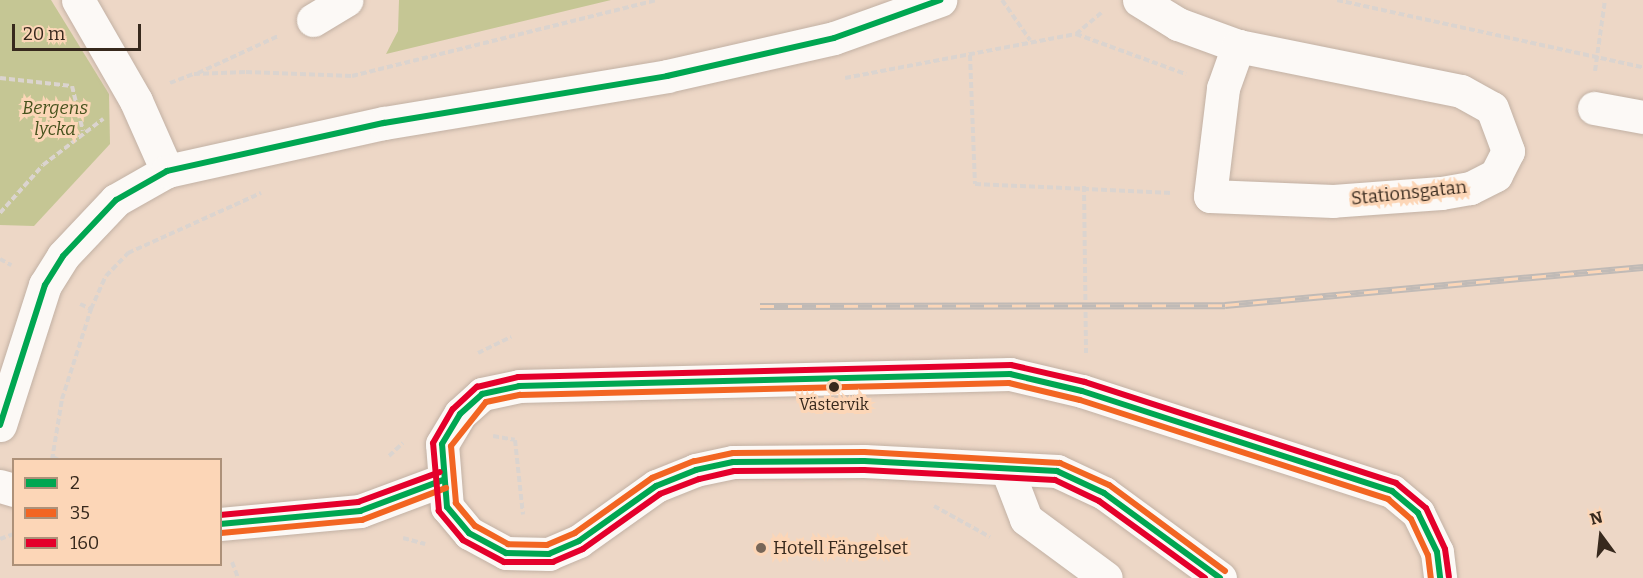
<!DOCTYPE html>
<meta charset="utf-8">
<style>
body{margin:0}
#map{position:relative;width:1643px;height:578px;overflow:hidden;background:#edd7c6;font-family:Bitter,serif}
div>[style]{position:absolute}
.green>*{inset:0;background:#c5c694}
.path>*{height:4px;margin-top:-2px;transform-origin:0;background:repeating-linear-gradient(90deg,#dbd4cf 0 6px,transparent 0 9px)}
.roads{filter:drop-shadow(0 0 2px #c2b1a4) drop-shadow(0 0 2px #c2b1a4)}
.street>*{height:33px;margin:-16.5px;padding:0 16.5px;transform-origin:16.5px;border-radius:16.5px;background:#fcf9f6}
.secondary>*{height:33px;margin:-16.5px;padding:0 16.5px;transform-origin:16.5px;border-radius:16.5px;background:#fcf9f6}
.rail>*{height:7px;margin-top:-3.5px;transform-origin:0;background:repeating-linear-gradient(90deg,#fcd6b7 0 14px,#c0bab6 0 28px);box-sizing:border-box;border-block:2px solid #c0bab6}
.bus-1>*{height:6px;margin:-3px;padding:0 3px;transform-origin:3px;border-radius:3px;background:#00a651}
.bus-2>*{height:6px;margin:-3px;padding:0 3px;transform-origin:3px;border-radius:3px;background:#f26522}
.bus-3>*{height:6px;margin:-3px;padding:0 3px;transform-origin:3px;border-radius:3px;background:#e4002b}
.dots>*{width:16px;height:16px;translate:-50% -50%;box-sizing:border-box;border:3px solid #fcd6b7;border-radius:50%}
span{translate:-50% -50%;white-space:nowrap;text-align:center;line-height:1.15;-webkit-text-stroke:6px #fcd6b7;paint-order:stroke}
.bus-label{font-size:16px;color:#37291d}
.park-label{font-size:18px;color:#47531e;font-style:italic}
.street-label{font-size:18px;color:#37291d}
.poi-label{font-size:18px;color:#37291d}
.left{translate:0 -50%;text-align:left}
.legend{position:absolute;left:12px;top:458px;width:210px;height:108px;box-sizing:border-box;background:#fcd6b7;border:2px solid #ad9179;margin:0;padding:8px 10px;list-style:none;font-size:18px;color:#37291d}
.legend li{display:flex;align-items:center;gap:12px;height:30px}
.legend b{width:30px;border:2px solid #ad9179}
.north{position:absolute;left:1571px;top:506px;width:60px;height:60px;-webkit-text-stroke:4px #fcd6b7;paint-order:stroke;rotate:345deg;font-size:16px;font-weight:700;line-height:24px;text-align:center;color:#37291d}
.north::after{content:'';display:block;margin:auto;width:21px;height:27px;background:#37291d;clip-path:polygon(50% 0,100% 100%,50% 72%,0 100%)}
.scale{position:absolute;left:12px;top:24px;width:129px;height:27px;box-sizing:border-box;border:3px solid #37291d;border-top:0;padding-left:8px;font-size:18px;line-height:21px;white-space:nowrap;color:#37291d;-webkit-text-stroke:4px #fcd6b7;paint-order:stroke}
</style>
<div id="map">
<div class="green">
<i style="clip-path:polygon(0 0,51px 0,109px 94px,110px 144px,34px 226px,0 225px)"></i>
<i style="clip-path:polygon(399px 0,611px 0,386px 54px,398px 31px)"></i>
</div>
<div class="path">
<i style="left:1002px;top:0;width:49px;rotate:55deg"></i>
<i style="left:1337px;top:0;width:313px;rotate:12.4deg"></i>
<i style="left:1076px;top:34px;width:35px;rotate:-40deg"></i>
<i style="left:970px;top:55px;width:129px;rotate:87.8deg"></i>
<i style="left:975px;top:184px;width:197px;rotate:2.6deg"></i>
<i style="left:1595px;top:71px;width:72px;rotate:-82deg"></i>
<i style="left:198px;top:73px;width:88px;rotate:-24.8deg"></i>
<i style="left:0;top:78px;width:72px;rotate:6.3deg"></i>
<i style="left:72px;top:86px;width:46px;rotate:76.3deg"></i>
<i style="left:845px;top:78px;width:235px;rotate:-10.8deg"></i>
<i style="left:1076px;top:34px;width:117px;rotate:20deg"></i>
<i style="left:170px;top:83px;width:26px;rotate:-21deg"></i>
<i style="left:194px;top:74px;width:52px;rotate:-2.2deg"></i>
<i style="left:246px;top:72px;width:106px;rotate:2.2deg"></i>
<i style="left:352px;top:76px;width:314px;rotate:-14deg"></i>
<i style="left:1084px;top:186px;width:167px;rotate:89.3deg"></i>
<i style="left:0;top:213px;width:64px;rotate:-48.1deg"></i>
<i style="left:43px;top:165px;width:76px;rotate:-37.5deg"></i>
<i style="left:0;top:259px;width:13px;rotate:29deg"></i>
<i style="left:80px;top:304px;width:12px;rotate:24deg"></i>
<i style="left:91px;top:309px;width:36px;rotate:-66deg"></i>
<i style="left:106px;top:276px;width:32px;rotate:-46deg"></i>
<i style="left:128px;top:253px;width:146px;rotate:-24.3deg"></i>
<i style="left:478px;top:353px;width:37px;rotate:-26deg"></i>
<i style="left:493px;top:436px;width:22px;rotate:10deg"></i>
<i style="left:515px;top:440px;width:75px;rotate:83.9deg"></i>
<i style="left:389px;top:456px;width:19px;rotate:-43deg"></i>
<i style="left:53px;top:457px;width:7px;rotate:27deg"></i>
<i style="left:52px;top:460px;width:62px;rotate:-80.7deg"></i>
<i style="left:62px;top:399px;width:95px;rotate:-72.1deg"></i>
<i style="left:934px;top:506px;width:64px;rotate:29deg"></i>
<i style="left:403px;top:538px;width:23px;rotate:15deg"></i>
<i style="left:0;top:539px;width:15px;rotate:-20deg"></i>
<i style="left:232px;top:562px;width:17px;rotate:69deg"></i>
</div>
<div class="roads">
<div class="street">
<i style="left:78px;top:0;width:116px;rotate:60.1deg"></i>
<i style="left:136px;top:101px;width:77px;rotate:66.1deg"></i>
<i style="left:1139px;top:0;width:46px;rotate:31.6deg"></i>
<i style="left:1178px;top:24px;width:64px;rotate:20.1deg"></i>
<i style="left:1238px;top:46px;width:227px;rotate:11.4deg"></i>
<i style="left:1461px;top:91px;width:35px;rotate:29deg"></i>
<i style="left:1492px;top:108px;width:46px;rotate:69.6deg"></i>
<i style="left:1508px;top:151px;width:27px;rotate:117deg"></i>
<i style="left:1496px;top:175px;width:29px;rotate:153deg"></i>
<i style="left:1470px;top:188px;width:29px;rotate:170deg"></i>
<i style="left:1441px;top:193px;width:108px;rotate:175.8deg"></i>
<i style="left:1333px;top:201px;width:123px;rotate:-177.7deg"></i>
<i style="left:1210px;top:196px;width:109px;rotate:-83.1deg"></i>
<i style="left:1223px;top:88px;width:45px;rotate:-70.3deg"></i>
<i style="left:313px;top:20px;width:39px;rotate:-31deg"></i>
<i style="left:1594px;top:108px;width:50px;rotate:10.4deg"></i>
<i style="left:1008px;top:472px;width:50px;rotate:69deg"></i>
<i style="left:1026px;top:519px;width:99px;rotate:36.4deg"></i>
<i style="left:0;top:486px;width:15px;rotate:16deg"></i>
<i style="left:220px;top:524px;width:141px;rotate:-5.3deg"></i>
<i style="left:360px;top:511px;width:89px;rotate:-20.5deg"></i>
<i style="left:1220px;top:578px;width:144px;rotate:-143.8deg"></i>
<i style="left:1104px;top:493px;width:52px;rotate:-154.9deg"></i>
<i style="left:1057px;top:471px;width:193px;rotate:-177deg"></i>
<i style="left:864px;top:461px;width:131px;rotate:179.6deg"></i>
<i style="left:733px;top:462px;width:38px;rotate:168deg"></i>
<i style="left:696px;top:470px;width:43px;rotate:158.2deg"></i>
<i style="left:656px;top:486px;width:95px;rotate:144.5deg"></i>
<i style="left:579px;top:541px;width:33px;rotate:157deg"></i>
<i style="left:549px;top:554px;width:43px;rotate:-178.7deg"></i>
<i style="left:506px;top:553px;width:42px;rotate:-151.6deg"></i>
<i style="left:469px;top:533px;width:34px;rotate:-130deg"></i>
<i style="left:447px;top:507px;width:63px;rotate:-94.5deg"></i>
<i style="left:442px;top:444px;width:35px;rotate:-59deg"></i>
<i style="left:460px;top:414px;width:30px;rotate:-42deg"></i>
<i style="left:482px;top:394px;width:38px;rotate:-12deg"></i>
<i style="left:519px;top:386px;width:491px;rotate:-1.4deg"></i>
<i style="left:1010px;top:374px;width:74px;rotate:13.3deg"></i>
<i style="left:1082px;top:391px;width:326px;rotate:17.9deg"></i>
<i style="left:1392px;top:491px;width:34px;rotate:40deg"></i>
<i style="left:1418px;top:513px;width:43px;rotate:64deg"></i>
<i style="left:1437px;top:552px;width:26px;rotate:83deg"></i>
</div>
<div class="secondary">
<i style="left:0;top:425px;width:147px;rotate:-72.2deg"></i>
<i style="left:45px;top:285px;width:34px;rotate:-58deg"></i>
<i style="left:63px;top:256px;width:77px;rotate:-46.6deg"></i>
<i style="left:116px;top:200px;width:59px;rotate:-29.6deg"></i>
<i style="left:167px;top:171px;width:222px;rotate:-12.5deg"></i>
<i style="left:384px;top:123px;width:287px;rotate:-9.4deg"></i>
<i style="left:667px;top:76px;width:171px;rotate:-12.8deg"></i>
<i style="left:834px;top:38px;width:113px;rotate:-19.7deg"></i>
</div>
</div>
<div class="rail">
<i style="left:760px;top:306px;width:465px;rotate:-0.1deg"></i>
<i style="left:1225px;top:305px;width:420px;rotate:-5.2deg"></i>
</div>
<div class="bus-1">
<i style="left:0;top:425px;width:147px;rotate:-72.2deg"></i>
<i style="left:45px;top:285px;width:34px;rotate:-58deg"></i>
<i style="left:63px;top:256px;width:77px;rotate:-46.6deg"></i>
<i style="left:116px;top:200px;width:59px;rotate:-29.6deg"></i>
<i style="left:167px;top:171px;width:222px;rotate:-12.5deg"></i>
<i style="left:384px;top:123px;width:287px;rotate:-9.4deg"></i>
<i style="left:667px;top:76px;width:171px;rotate:-12.8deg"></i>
<i style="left:834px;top:38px;width:113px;rotate:-19.7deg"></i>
<i style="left:220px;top:524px;width:141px;rotate:-5.3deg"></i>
<i style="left:360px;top:511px;width:89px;rotate:-20.5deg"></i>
<i style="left:1220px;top:578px;width:144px;rotate:-143.8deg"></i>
<i style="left:1104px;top:493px;width:52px;rotate:-154.9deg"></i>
<i style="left:1057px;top:471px;width:193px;rotate:-177deg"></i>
<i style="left:864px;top:461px;width:131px;rotate:179.6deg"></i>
<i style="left:733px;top:462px;width:38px;rotate:168deg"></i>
<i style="left:696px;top:470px;width:43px;rotate:158.2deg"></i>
<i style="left:656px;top:486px;width:95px;rotate:144.5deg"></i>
<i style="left:579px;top:541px;width:33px;rotate:157deg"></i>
<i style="left:549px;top:554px;width:43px;rotate:-178.7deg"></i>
<i style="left:506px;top:553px;width:42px;rotate:-151.6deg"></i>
<i style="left:469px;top:533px;width:34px;rotate:-130deg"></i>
<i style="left:447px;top:507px;width:63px;rotate:-94.5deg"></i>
<i style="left:442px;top:444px;width:35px;rotate:-59deg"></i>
<i style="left:460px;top:414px;width:30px;rotate:-42deg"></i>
<i style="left:482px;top:394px;width:38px;rotate:-12deg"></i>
<i style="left:519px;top:386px;width:491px;rotate:-1.4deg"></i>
<i style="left:1010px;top:374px;width:74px;rotate:13.3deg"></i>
<i style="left:1082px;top:391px;width:326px;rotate:17.9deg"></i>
<i style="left:1392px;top:491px;width:34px;rotate:40deg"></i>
<i style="left:1418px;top:513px;width:43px;rotate:64deg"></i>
<i style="left:1437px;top:552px;width:26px;rotate:83deg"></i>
</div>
<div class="bus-2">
<i style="left:221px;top:533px;width:142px;rotate:-5.3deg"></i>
<i style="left:362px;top:520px;width:90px;rotate:-20.9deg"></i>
<i style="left:1225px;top:571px;width:144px;rotate:-143.4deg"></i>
<i style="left:1109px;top:485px;width:54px;rotate:-155.8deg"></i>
<i style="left:1060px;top:463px;width:196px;rotate:-176.8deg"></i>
<i style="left:864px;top:452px;width:131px;rotate:179.6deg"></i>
<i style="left:733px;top:453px;width:40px;rotate:168deg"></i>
<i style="left:694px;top:461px;width:45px;rotate:158deg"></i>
<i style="left:652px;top:478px;width:95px;rotate:144.5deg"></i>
<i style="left:575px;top:533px;width:30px;rotate:157deg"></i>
<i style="left:547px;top:545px;width:39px;rotate:-179deg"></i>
<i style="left:508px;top:544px;width:38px;rotate:-151deg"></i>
<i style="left:475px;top:526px;width:30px;rotate:-130deg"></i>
<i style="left:456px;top:503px;width:57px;rotate:-95deg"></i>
<i style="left:451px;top:446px;width:56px;rotate:-51.5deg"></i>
<i style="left:486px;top:402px;width:35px;rotate:-12deg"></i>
<i style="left:520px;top:395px;width:489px;rotate:-1.4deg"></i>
<i style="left:1009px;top:383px;width:73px;rotate:13.5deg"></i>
<i style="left:1080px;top:400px;width:324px;rotate:17.8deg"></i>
<i style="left:1388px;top:499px;width:30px;rotate:41deg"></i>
<i style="left:1411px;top:519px;width:40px;rotate:65deg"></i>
<i style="left:1428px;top:555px;width:23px;rotate:83deg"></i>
</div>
<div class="bus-3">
<i style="left:220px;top:515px;width:139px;rotate:-5.4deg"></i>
<i style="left:358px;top:502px;width:87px;rotate:-20.1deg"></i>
<i style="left:1205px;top:578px;width:131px;rotate:-144deg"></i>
<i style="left:1099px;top:501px;width:49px;rotate:-154.5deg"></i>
<i style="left:1055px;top:480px;width:191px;rotate:-177deg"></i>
<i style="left:864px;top:470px;width:130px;rotate:179.6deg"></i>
<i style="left:734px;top:471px;width:36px;rotate:167deg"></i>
<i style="left:699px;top:479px;width:42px;rotate:159deg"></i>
<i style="left:660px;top:494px;width:95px;rotate:144.5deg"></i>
<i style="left:583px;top:549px;width:33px;rotate:157deg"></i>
<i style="left:553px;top:562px;width:49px;rotate:180deg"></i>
<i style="left:504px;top:562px;width:47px;rotate:-151.8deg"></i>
<i style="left:463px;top:540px;width:38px;rotate:-130deg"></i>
<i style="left:439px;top:511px;width:68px;rotate:-95deg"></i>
<i style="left:433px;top:443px;width:39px;rotate:-60deg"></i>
<i style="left:453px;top:409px;width:33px;rotate:-43deg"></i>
<i style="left:477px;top:387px;width:42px;rotate:-13.7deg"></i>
<i style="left:518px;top:377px;width:493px;rotate:-1.4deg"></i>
<i style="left:1011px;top:365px;width:76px;rotate:12.9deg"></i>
<i style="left:1085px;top:382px;width:327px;rotate:18deg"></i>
<i style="left:1396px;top:483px;width:39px;rotate:40deg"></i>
<i style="left:1426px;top:508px;width:45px;rotate:65.1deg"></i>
<i style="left:1445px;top:549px;width:28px;rotate:82deg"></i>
</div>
<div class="dots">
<i style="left:834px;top:387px;background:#37291d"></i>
<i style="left:761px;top:548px;background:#776658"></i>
</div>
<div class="bus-label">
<span style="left:834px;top:405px">Västervik</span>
</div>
<div class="park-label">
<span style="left:55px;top:119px">Bergens<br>lycka</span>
</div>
<div class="street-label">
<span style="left:1409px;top:193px;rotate:-6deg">Stationsgatan</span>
</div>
<div class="poi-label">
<span class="left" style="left:773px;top:548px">Hotell Fängelset</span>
</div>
<ul class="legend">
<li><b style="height:8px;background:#00a651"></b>2</li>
<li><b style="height:8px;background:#f26522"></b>35</li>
<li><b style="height:8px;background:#e4002b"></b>160</li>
</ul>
<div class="north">N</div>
<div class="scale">20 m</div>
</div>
